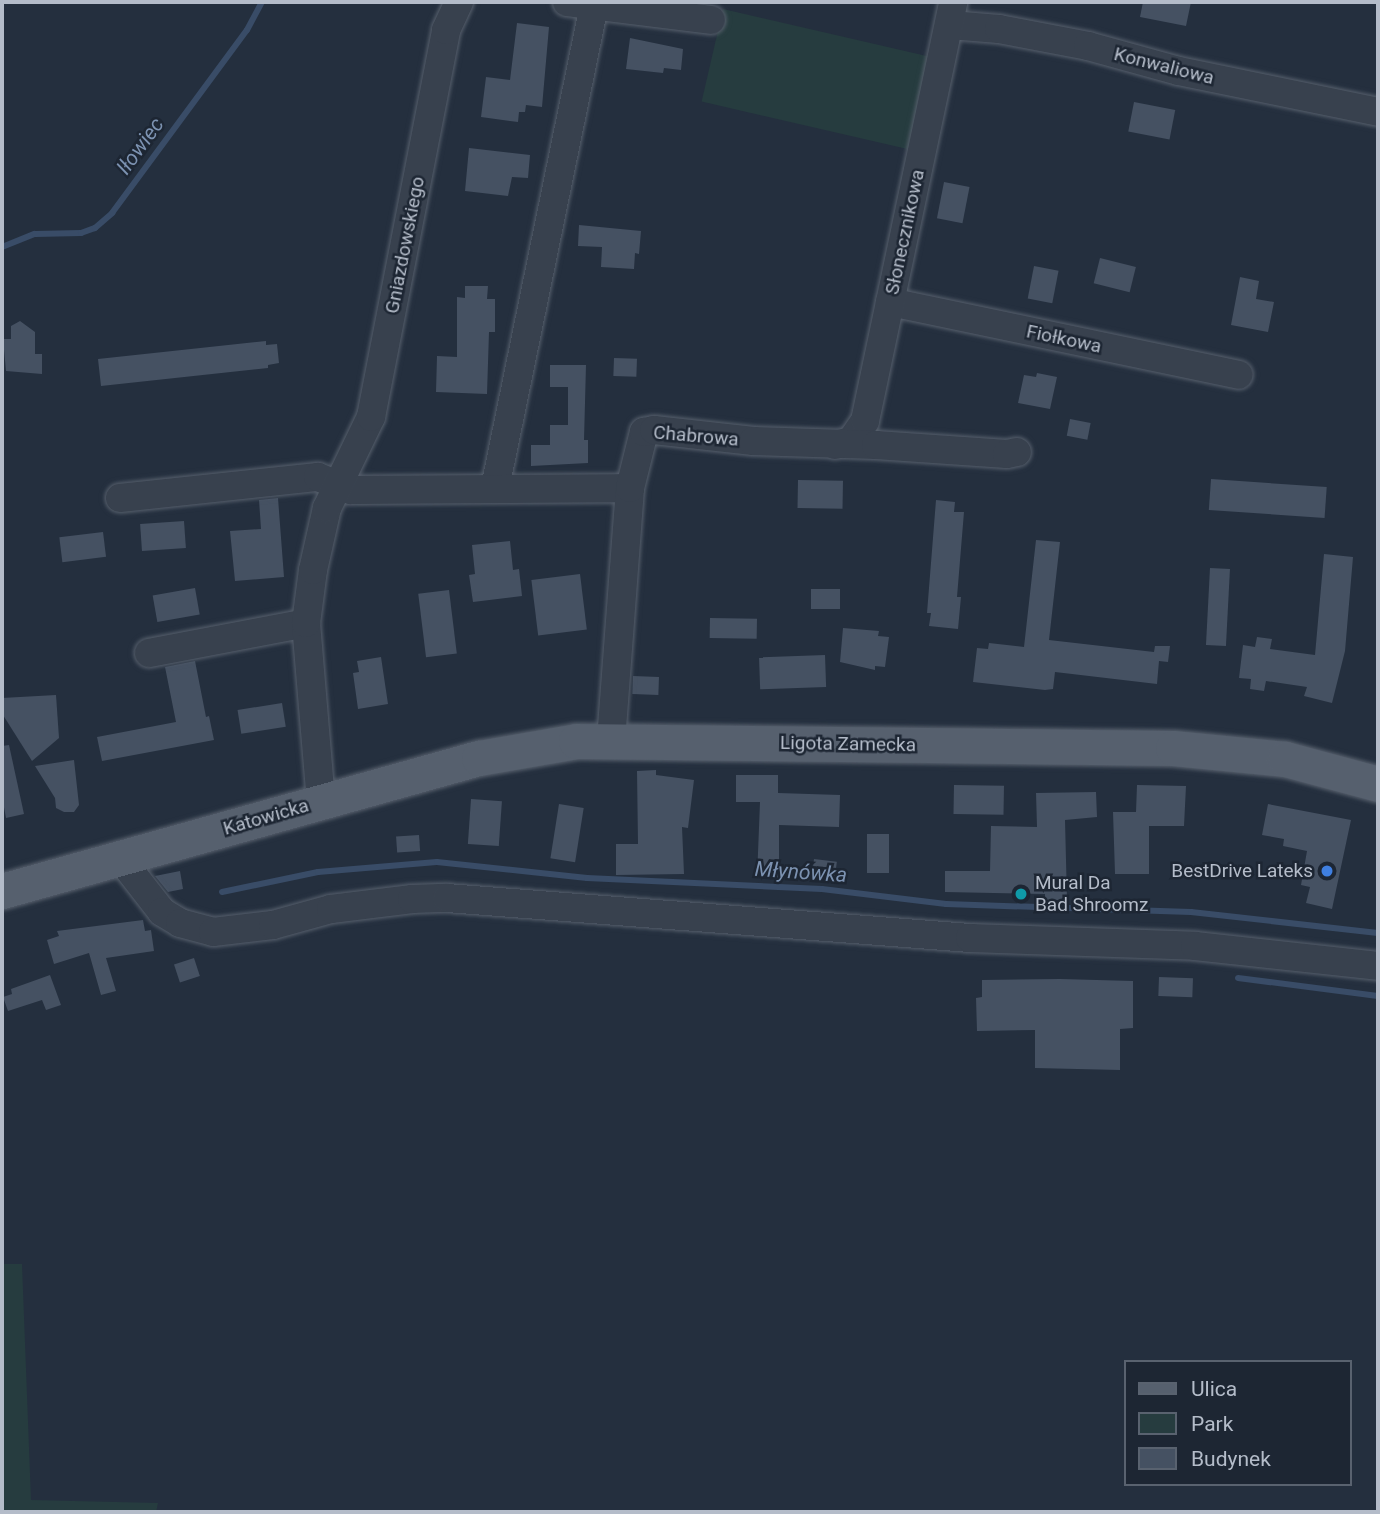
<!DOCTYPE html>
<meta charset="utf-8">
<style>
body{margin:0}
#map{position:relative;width:1380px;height:1514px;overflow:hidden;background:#242f3e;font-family:Roboto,sans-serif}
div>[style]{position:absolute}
.green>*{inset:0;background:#263c3f;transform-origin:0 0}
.stream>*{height:6px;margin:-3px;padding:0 3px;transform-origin:3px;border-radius:3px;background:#394c67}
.building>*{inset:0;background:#455162;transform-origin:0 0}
.roads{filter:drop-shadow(0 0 2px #565f6c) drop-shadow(0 0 2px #565f6c)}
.minor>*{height:28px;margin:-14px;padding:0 14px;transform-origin:14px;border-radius:14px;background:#38414e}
.major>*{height:35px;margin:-17.5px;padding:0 17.5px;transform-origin:17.5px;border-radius:17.5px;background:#56606e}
.dots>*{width:19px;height:19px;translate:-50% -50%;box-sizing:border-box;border:4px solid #1d2633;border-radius:50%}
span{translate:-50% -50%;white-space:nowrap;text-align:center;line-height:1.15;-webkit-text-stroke:5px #1d2633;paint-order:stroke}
.street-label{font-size:19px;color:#b4bcc9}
.poi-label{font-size:19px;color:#b4bcc9}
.right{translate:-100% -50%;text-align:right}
.left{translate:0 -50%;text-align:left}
.water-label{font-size:21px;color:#7c92b1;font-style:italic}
.frame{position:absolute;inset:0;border:4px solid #b4bcc9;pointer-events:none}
.legend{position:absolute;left:1124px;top:1360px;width:228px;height:126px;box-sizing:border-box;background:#1d2633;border:2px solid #59626f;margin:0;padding:9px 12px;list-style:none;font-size:21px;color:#b4bcc9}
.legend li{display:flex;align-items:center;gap:14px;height:35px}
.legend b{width:35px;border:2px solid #59626f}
</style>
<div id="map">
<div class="green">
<i style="left:723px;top:9px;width:219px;height:95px;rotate:13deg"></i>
<i style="clip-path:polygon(22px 1264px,31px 1500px,158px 1503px,156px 1512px,2px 1512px,2px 1264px)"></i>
</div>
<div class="stream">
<i style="left:2px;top:247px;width:35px;rotate:-22deg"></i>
<i style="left:35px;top:234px;width:46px;rotate:-1.2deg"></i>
<i style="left:81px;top:233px;width:15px;rotate:-20deg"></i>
<i style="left:95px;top:228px;width:23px;rotate:-41deg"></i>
<i style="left:112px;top:213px;width:227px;rotate:-53.6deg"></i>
<i style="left:247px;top:30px;width:32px;rotate:-62deg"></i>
<i style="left:222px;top:892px;width:98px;rotate:-11.8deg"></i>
<i style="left:318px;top:872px;width:119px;rotate:-4.8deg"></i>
<i style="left:437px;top:862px;width:151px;rotate:6.1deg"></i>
<i style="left:587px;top:878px;width:235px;rotate:2.7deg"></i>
<i style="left:822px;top:889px;width:125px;rotate:6.9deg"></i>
<i style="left:946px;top:904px;width:245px;rotate:1.9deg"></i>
<i style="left:1191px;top:912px;width:188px;rotate:6.4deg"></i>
<i style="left:1238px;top:978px;width:141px;rotate:7.3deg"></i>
</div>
<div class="building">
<i style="clip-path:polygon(1143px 2px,1191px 2px,1186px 26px,1140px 17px)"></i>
<i style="clip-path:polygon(517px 23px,549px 27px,542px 107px,526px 105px,525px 112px,519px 112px,518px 122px,481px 117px,486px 77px,510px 80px)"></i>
<i style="clip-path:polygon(630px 38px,683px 49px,681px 70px,664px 68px,663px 73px,626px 69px)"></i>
<i style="left:1134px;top:102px;width:42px;height:30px;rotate:11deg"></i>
<i style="clip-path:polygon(469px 148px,530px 155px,528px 178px,512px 177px,508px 196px,465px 191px)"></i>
<i style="left:944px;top:182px;width:26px;height:37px;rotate:11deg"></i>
<i style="clip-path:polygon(579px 225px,641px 231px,639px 254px,635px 253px,634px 269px,601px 267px,602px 247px,578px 246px)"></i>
<i style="left:1100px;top:258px;width:37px;height:26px;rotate:14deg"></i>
<i style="left:1034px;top:266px;width:25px;height:33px;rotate:11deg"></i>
<i style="clip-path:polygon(1240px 277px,1259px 281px,1256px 299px,1274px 302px,1268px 332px,1231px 325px)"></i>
<i style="clip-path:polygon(465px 286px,488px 286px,487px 299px,495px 299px,495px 332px,489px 332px,487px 394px,436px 392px,437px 356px,457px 357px,457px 297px,465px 298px)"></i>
<i style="clip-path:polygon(20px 321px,35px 332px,35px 354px,42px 354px,42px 374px,6px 371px,3px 339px,11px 339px,11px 326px)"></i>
<i style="clip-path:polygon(266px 341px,266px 345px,277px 344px,279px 363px,268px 365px,268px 368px,101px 386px,98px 359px)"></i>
<i style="left:614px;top:358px;width:23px;height:18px;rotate:2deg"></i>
<i style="clip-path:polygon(550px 365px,586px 365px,584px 440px,588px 440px,588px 463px,531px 466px,531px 445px,550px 445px,550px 425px,568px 425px,568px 387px,550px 387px)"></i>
<i style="clip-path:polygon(1037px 373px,1057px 377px,1050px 409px,1018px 403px,1024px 375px,1036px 377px)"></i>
<i style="left:1070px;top:419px;width:21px;height:17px;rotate:11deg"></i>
<i style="left:1211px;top:479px;width:116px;height:31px;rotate:4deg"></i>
<i style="left:798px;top:480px;width:45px;height:28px;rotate:1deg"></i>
<i style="clip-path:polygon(278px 498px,284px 577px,235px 581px,230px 531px,261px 529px,259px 500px)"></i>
<i style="clip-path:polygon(936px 500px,955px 502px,954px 512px,964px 512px,957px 597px,961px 597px,958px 629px,929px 626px,931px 613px,927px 613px)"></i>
<i style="left:184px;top:521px;width:27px;height:44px;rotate:86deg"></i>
<i style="left:103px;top:532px;width:25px;height:44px;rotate:83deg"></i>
<i style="clip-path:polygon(1036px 540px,1060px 542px,1049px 640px,1154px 652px,1155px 646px,1170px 646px,1168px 662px,1159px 661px,1157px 684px,1055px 672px,1053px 689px,1045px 690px,973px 682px,977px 648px,988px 649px,989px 643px,1024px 647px)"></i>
<i style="clip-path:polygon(510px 541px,513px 570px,519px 569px,522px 596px,473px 602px,469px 575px,475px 574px,472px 545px)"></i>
<i style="clip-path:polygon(1324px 554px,1353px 557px,1345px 651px,1332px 703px,1304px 696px,1307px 687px,1266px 681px,1264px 691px,1250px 689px,1251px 679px,1239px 678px,1243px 645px,1255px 647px,1257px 637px,1272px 639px,1270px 649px,1315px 655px)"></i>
<i style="left:1210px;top:568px;width:20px;height:77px;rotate:3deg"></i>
<i style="left:580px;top:574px;width:56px;height:49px;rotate:83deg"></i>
<i style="left:195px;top:588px;width:27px;height:43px;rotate:80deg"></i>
<i style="left:811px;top:589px;width:29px;height:20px"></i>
<i style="left:449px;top:590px;width:64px;height:31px;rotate:83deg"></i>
<i style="left:710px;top:618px;width:47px;height:20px;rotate:1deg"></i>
<i style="clip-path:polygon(843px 628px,879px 631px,878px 636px,889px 637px,885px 667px,875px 666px,875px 670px,840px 662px)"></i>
<i style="left:825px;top:655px;width:32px;height:66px;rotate:88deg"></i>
<i style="clip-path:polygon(381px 657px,388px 704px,358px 709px,353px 673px,359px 672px,357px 661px)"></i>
<i style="clip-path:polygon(195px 661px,206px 717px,209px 716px,214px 740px,102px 761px,97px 737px,176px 722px,165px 667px)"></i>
<i style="left:633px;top:676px;width:26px;height:18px;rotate:2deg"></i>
<i style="clip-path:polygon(56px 695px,59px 738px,32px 761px,3px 715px,2px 698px)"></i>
<i style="left:282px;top:703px;width:24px;height:45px;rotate:81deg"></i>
<i style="clip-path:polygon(9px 745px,24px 814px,6px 818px,2px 797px,2px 746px)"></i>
<i style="clip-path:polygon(74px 760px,79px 805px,74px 812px,64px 812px,56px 808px,55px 798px,35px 766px)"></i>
<i style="clip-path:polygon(656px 770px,656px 775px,694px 780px,688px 828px,682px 827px,684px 874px,616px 875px,616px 844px,638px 844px,637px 771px)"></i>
<i style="clip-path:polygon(736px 775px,778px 775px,778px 793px,840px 795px,839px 827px,779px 825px,779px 878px,757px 878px,760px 802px,736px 802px)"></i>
<i style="left:954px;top:785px;width:50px;height:29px;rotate:1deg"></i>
<i style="clip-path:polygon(1137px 785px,1186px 786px,1184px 826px,1149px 826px,1149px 874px,1115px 874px,1113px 812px,1136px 812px)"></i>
<i style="clip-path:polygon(1096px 792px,1097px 817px,1065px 820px,1067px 900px,1045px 900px,1045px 894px,945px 892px,945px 871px,990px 871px,991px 826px,1037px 827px,1036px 793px)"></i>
<i style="left:471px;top:799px;width:31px;height:45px;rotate:4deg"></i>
<i style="left:559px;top:804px;width:25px;height:55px;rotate:9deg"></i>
<i style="clip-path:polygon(1268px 804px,1351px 820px,1332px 909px,1306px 903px,1310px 887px,1301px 885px,1307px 851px,1283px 846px,1284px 839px,1262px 835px)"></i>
<i style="left:867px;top:834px;width:22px;height:39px"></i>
<i style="left:419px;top:835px;width:16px;height:23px;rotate:86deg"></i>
<i style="left:814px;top:859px;width:23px;height:15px;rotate:7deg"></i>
<i style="clip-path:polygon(180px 871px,183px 889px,168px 892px,155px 876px)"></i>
<i style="clip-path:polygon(143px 920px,145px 931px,151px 930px,154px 951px,106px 958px,116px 991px,101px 995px,89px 953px,54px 964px,47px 940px,59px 936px,57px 931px)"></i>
<i style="left:194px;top:958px;width:19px;height:21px;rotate:72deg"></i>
<i style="clip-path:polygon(50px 975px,61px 1005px,46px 1010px,42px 1000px,8px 1011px,3px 997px,12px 994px,11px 989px)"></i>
<i style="left:1159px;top:977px;width:34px;height:19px;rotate:2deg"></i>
<i style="clip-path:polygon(1060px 979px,1133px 981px,1133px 1028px,1120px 1029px,1120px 1070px,1035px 1068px,1035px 1030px,977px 1031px,976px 998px,982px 997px,982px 980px)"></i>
</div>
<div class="roads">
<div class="minor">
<i style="left:567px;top:2px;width:145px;rotate:7.1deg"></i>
<i style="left:950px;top:25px;width:49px;rotate:4.7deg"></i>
<i style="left:999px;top:29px;width:91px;rotate:10.8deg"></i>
<i style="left:1088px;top:46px;width:94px;rotate:15.4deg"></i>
<i style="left:1179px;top:71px;width:203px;rotate:11.6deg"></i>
<i style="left:890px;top:302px;width:356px;rotate:11.8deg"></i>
<i style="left:835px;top:445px;width:16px;rotate:-14deg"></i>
<i style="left:851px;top:441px;width:24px;rotate:-55deg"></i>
<i style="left:865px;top:421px;width:428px;rotate:-78.1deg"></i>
<i style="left:495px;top:488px;width:492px;rotate:-78.4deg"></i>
<i style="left:120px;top:498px;width:199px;rotate:-6.1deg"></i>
<i style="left:318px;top:477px;width:35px;rotate:22deg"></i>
<i style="left:351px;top:490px;width:279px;rotate:-0.4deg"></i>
<i style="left:149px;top:653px;width:160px;rotate:-10.8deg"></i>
<i style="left:611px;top:741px;width:254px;rotate:-85.7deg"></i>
<i style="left:630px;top:488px;width:58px;rotate:-76deg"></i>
<i style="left:644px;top:432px;width:10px;rotate:-11deg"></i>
<i style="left:654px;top:430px;width:100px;rotate:6.3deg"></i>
<i style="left:753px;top:441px;width:123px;rotate:1.9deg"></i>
<i style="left:876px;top:445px;width:131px;rotate:3.9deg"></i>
<i style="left:1007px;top:454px;width:10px;rotate:-11deg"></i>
<i style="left:321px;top:802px;width:180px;rotate:-94.8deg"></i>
<i style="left:306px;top:623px;width:53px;rotate:-82.5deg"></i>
<i style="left:313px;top:570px;width:64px;rotate:-77.3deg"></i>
<i style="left:327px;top:508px;width:101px;rotate:-64.2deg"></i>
<i style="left:371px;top:417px;width:394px;rotate:-79deg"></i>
<i style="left:446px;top:30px;width:31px;rotate:-65deg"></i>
<i style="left:120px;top:858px;width:68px;rotate:52.1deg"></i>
<i style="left:162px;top:912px;width:21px;rotate:31deg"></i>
<i style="left:180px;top:923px;width:34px;rotate:15deg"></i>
<i style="left:213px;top:932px;width:60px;rotate:-6.7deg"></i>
<i style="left:273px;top:925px;width:60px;rotate:-15.4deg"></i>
<i style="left:331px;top:909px;width:82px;rotate:-7deg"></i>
<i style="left:412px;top:899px;width:35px;rotate:-2deg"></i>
<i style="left:447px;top:898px;width:525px;rotate:4.37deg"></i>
<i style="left:970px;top:938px;width:225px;rotate:2deg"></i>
<i style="left:1195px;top:946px;width:184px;rotate:6.2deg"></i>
</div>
<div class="major">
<i style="left:2px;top:891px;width:495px;rotate:-15.6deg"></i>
<i style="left:479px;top:758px;width:98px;rotate:-9.9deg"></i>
<i style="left:576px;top:741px;width:597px;rotate:0.67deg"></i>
<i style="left:1173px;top:748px;width:113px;rotate:5.6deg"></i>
<i style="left:1285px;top:759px;width:96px;rotate:15deg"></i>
</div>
</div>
<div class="dots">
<i style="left:1327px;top:871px;background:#3f7fe0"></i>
<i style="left:1021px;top:894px;background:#0f9aa8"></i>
</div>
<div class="street-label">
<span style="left:1164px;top:66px;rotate:14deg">Konwaliowa</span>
<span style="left:905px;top:232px;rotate:-78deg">Słonecznikowa</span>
<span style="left:405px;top:245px;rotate:-79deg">Gniazdowskiego</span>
<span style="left:1064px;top:339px;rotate:12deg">Fiołkowa</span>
<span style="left:696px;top:436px;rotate:5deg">Chabrowa</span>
<span style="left:848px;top:744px;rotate:1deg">Ligota Zamecka</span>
<span style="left:266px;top:817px;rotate:-16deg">Katowicka</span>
</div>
<div class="poi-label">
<span class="right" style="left:1313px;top:871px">BestDrive Lateks</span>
<span class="left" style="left:1035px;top:894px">Mural Da<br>Bad Shroomz</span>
</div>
<div class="water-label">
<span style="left:140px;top:146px;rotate:-54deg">Iłowiec</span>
<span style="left:801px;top:872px;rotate:4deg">Młynówka</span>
</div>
<div class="frame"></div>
<ul class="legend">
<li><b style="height:9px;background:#56606e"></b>Ulica</li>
<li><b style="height:19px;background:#263c3f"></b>Park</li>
<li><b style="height:19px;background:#455162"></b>Budynek</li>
</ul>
</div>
